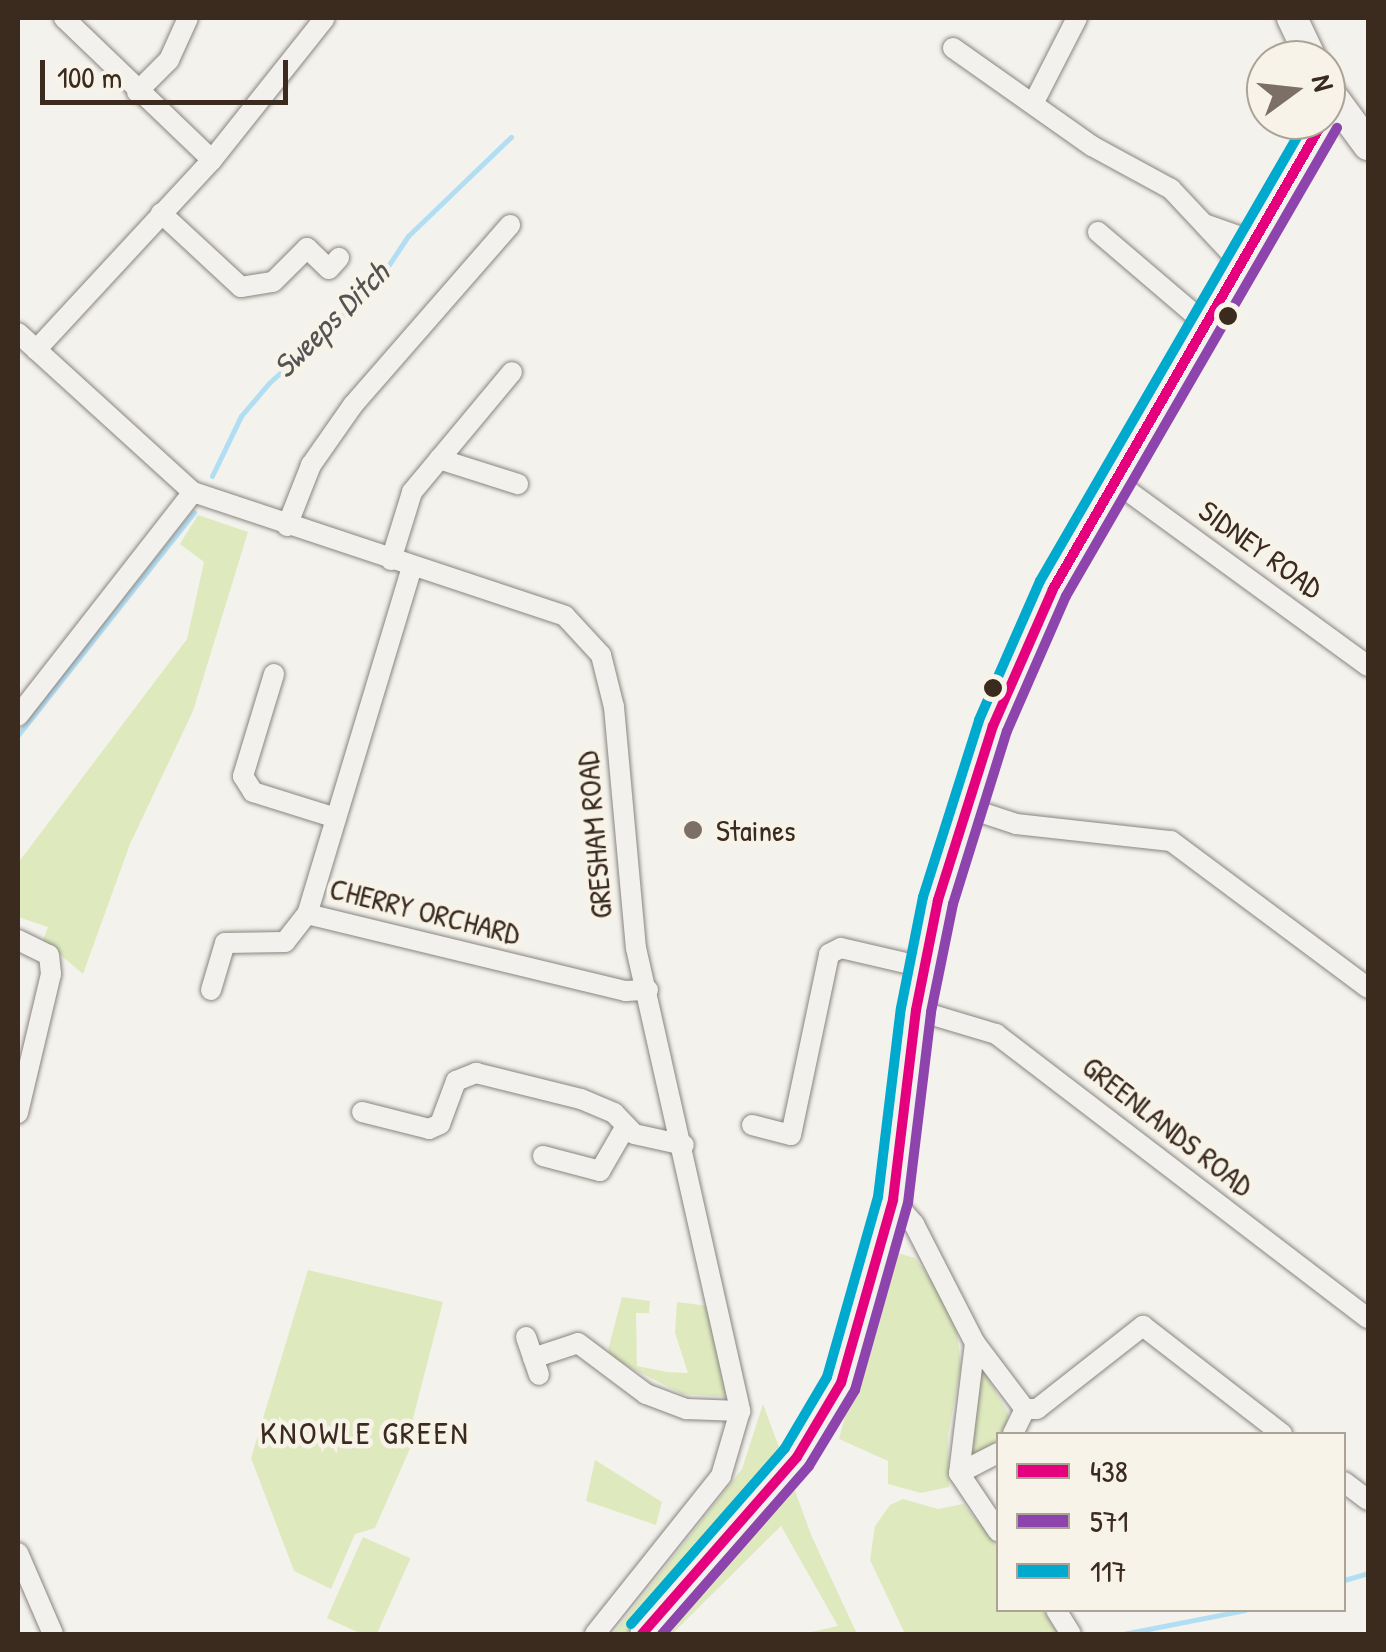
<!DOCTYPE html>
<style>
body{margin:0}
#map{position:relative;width:1386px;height:1652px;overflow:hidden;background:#f4f2ec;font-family:"Patrick Hand",sans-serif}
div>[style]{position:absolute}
.green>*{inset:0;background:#deeabe;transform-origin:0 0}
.stream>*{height:5px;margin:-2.5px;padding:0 2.5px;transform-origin:2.5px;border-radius:2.5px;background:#b2def4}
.roads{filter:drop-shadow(0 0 2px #898580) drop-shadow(0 0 2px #898580)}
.minor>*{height:20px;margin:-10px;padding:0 10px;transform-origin:10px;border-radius:10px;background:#f2f1ed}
.tertiary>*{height:25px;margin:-12.5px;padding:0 12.5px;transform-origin:12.5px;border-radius:12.5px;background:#f2f1ed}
.primary>*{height:30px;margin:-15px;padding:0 15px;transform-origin:15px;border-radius:15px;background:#f2f1ed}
.bus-1>*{height:10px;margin:-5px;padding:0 5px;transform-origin:5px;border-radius:5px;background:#e5007d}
.bus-2>*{height:10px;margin:-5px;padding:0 5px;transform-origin:5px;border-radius:5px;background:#8e44ad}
.bus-3>*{height:10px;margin:-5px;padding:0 5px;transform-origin:5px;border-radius:5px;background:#00a9ce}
.dots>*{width:28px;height:28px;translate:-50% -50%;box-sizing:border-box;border:5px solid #f7f3e8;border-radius:50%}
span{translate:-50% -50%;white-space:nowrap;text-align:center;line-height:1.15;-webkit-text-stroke:9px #f7f3e8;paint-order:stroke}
.street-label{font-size:30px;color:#3b2a1e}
.poi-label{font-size:30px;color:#3b2a1e}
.left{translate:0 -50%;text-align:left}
.water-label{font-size:32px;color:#525554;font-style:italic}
.neighbourhood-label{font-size:32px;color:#3b2a1e;letter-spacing:2.5px}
.frame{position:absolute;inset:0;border:20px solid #3b2a1e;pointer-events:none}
.legend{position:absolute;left:996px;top:1432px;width:350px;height:180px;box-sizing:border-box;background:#f7f3e8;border:2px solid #aca397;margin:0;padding:12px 18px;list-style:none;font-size:30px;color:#3b2a1e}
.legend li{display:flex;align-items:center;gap:20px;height:50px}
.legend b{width:50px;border:2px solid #aca397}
.north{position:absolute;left:1246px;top:40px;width:100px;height:100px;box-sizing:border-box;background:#f7f3e8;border:2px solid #aca397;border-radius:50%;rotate:75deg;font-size:28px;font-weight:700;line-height:40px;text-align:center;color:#3b2a1e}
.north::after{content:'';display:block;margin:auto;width:35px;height:45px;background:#7c7066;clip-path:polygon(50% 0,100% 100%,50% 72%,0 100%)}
.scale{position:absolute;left:40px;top:60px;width:248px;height:45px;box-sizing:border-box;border:5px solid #3b2a1e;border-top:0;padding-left:12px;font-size:30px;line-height:35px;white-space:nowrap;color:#3b2a1e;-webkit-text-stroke:8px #f7f3e8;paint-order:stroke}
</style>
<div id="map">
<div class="green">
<i style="clip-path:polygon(198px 515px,248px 532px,193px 711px,130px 844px,83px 974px,43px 940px,48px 927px,18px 917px,18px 863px,187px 639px,204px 562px,180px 544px)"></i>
<i style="clip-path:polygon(894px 1252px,915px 1258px,937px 1288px,957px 1333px,961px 1365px,948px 1435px,949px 1487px,921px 1493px,888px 1484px,888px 1461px,839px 1439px,878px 1289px)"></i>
<i style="clip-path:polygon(308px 1270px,443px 1302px,409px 1434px,415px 1437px,375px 1528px,355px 1534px,331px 1589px,294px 1571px,251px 1458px)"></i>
<i style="clip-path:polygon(622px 1297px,650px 1301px,649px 1313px,636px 1313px,637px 1366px,667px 1372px,688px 1373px,675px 1333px,677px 1302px,708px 1306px,728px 1397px,682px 1394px,614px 1359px,608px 1350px)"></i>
<i style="clip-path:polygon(982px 1368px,1008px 1413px,1006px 1434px,968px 1465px)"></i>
<i style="clip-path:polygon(763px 1404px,812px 1537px,857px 1634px,802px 1634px,838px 1626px,781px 1526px,672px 1634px,613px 1634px,742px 1469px)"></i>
<i style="clip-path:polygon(595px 1460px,662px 1502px,656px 1525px,586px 1501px)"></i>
<i style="clip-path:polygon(903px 1499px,938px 1509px,963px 1504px,998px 1545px,998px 1610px,1043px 1610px,1058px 1634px,905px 1634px,870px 1560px,875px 1526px,890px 1505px)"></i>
<i style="left:363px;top:1537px;width:52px;height:89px;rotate:24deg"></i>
</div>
<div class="stream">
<i style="left:212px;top:476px;width:67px;rotate:-64.2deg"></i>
<i style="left:241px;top:416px;width:43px;rotate:-49.7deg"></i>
<i style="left:269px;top:383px;width:146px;rotate:-42.8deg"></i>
<i style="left:376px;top:284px;width:58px;rotate:-56.3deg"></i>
<i style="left:408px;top:236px;width:143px;rotate:-43.9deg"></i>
<i style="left:18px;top:735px;width:284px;rotate:-51.7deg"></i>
<i style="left:1344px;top:1580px;width:25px;rotate:-16deg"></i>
<i style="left:1123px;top:1634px;width:124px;rotate:-11.1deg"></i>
</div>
<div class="roads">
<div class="minor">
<i style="left:64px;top:18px;width:205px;rotate:43.8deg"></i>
<i style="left:953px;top:48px;width:170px;rotate:35.2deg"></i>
<i style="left:1092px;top:146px;width:90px;rotate:28.6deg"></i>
<i style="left:1171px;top:189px;width:104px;rotate:46.9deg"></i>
<i style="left:137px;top:92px;width:45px;rotate:-45deg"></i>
<i style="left:169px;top:60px;width:46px;rotate:-65.7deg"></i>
<i style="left:1033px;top:104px;width:97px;rotate:-62.9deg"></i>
<i style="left:161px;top:213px;width:109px;rotate:42.8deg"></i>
<i style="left:241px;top:287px;width:32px;rotate:-9deg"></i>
<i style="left:273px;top:282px;width:48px;rotate:-45deg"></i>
<i style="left:307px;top:248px;width:30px;rotate:44deg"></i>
<i style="left:329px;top:269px;width:15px;rotate:-48deg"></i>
<i style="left:1204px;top:224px;width:54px;rotate:19.4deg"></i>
<i style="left:1098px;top:232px;width:145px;rotate:40.5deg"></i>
<i style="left:18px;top:333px;width:236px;rotate:42.3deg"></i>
<i style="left:193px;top:492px;width:392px;rotate:18.4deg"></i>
<i style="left:565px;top:616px;width:53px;rotate:47.3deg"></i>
<i style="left:601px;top:655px;width:54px;rotate:76deg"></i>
<i style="left:614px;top:707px;width:242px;rotate:84.8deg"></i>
<i style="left:636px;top:948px;width:475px;rotate:77.3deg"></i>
<i style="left:740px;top:1411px;width:68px;rotate:106.3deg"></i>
<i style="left:721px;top:1476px;width:202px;rotate:128.6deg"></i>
<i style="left:36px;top:350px;width:259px;rotate:-47.2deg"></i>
<i style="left:212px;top:160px;width:181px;rotate:-51.5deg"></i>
<i style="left:439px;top:459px;width:83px;rotate:17.6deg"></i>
<i style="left:1117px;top:483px;width:311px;rotate:36.1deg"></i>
<i style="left:287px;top:526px;width:66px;rotate:-68.5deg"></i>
<i style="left:311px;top:465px;width:73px;rotate:-55deg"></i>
<i style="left:353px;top:405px;width:239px;rotate:-48.9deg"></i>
<i style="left:391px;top:560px;width:71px;rotate:-72.8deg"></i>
<i style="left:412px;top:492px;width:156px;rotate:-50.2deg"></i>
<i style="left:412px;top:567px;width:363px;rotate:106.8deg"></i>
<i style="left:307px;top:914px;width:328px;rotate:13.6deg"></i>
<i style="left:626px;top:991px;width:22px;rotate:-3deg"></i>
<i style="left:274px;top:674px;width:107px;rotate:106.9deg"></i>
<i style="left:243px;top:776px;width:19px;rotate:58deg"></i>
<i style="left:253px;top:792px;width:87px;rotate:17.4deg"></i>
<i style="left:18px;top:716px;width:284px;rotate:-52deg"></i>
<i style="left:965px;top:807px;width:54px;rotate:18.4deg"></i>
<i style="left:1016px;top:824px;width:156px;rotate:6.3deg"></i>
<i style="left:1171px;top:841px;width:246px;rotate:36.7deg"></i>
<i style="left:18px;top:940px;width:34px;rotate:26deg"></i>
<i style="left:49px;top:955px;width:19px;rotate:84deg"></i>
<i style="left:51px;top:974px;width:143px;rotate:103.4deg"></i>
<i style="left:211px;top:990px;width:49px;rotate:-73.4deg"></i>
<i style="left:225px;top:943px;width:60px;rotate:-1deg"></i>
<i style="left:285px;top:942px;width:36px;rotate:-52deg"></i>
<i style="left:916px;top:1010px;width:84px;rotate:16.7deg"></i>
<i style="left:996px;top:1034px;width:468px;rotate:37.4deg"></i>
<i style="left:362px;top:1112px;width:69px;rotate:14.2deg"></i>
<i style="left:429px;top:1129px;width:12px;rotate:-24deg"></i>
<i style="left:440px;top:1124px;width:46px;rotate:-69.6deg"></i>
<i style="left:456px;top:1081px;width:22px;rotate:-22deg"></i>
<i style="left:476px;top:1073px;width:108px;rotate:13.9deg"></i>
<i style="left:581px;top:1099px;width:36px;rotate:23deg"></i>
<i style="left:614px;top:1113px;width:29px;rotate:46deg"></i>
<i style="left:634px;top:1134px;width:51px;rotate:12.4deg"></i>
<i style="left:752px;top:1125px;width:40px;rotate:14.4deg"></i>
<i style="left:791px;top:1135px;width:185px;rotate:-78.1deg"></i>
<i style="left:829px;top:954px;width:13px;rotate:-27deg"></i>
<i style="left:841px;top:948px;width:84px;rotate:13deg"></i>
<i style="left:543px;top:1156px;width:59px;rotate:14.7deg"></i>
<i style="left:600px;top:1171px;width:52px;rotate:-60deg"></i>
<i style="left:893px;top:1200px;width:32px;rotate:49deg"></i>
<i style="left:914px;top:1224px;width:134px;rotate:62.9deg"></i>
<i style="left:975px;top:1343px;width:131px;rotate:97deg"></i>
<i style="left:959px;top:1473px;width:70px;rotate:56.1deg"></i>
<i style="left:526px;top:1337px;width:40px;rotate:71.1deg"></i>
<i style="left:975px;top:1343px;width:83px;rotate:52.9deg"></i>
<i style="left:1025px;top:1409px;width:28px;rotate:116deg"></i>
<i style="left:533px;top:1358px;width:47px;rotate:-18.4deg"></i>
<i style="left:578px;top:1343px;width:85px;rotate:36.9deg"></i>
<i style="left:646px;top:1394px;width:43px;rotate:20.6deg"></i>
<i style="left:686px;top:1409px;width:54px;rotate:2.1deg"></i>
<i style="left:1025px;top:1409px;width:12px"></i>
<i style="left:1037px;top:1409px;width:135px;rotate:-38.1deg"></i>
<i style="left:1143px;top:1326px;width:176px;rotate:37.8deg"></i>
<i style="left:959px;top:1473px;width:44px;rotate:-27.1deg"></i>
<i style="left:1344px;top:1482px;width:30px;rotate:37deg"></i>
<i style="left:18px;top:1553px;width:88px;rotate:66.6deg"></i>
<i style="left:1056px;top:1610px;width:28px;rotate:58deg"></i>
</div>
<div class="tertiary">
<i style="left:642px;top:1634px;width:235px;rotate:-48.8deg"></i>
<i style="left:797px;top:1457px;width:86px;rotate:-59.3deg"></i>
<i style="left:841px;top:1383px;width:190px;rotate:-74.1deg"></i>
<i style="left:893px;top:1200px;width:191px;rotate:-83.1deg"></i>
<i style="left:916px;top:1010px;width:112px;rotate:-78.7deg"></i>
<i style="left:938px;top:900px;width:182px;rotate:-72.5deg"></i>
<i style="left:993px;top:726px;width:150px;rotate:-66.3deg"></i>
<i style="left:1053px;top:589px;width:542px;rotate:-59.98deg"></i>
</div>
<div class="primary">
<i style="left:1292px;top:18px;width:47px;rotate:64.5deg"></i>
<i style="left:1326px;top:88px;width:71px;rotate:53.6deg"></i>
</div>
</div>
<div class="bus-1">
<i style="left:642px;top:1634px;width:235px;rotate:-48.8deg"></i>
<i style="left:797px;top:1457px;width:86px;rotate:-59.3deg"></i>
<i style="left:841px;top:1383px;width:190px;rotate:-74.1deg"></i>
<i style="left:893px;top:1200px;width:191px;rotate:-83.1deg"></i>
<i style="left:916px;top:1010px;width:112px;rotate:-78.7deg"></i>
<i style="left:938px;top:900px;width:182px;rotate:-72.5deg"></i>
<i style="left:993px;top:726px;width:150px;rotate:-66.3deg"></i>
<i style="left:1053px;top:589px;width:542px;rotate:-59.98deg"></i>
</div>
<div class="bus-2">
<i style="left:662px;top:1634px;width:223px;rotate:-48.8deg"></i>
<i style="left:809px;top:1466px;width:89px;rotate:-58.8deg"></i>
<i style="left:855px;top:1390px;width:194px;rotate:-74.2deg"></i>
<i style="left:908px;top:1203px;width:192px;rotate:-83.1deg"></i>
<i style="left:931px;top:1012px;width:110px;rotate:-78.5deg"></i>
<i style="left:953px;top:904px;width:181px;rotate:-72.7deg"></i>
<i style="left:1007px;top:731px;width:147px;rotate:-66.4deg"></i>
<i style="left:1066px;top:596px;width:541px;rotate:-59.93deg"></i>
</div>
<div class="bus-3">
<i style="left:631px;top:1624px;width:234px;rotate:-48.8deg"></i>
<i style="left:785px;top:1448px;width:82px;rotate:-59.4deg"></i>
<i style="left:827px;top:1377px;width:187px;rotate:-74.2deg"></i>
<i style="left:878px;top:1197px;width:190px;rotate:-83.1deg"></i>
<i style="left:901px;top:1008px;width:113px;rotate:-78.8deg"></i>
<i style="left:923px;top:897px;width:186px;rotate:-72.4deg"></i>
<i style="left:979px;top:720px;width:152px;rotate:-66.3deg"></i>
<i style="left:1040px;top:581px;width:533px;rotate:-59.92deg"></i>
</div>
<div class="dots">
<i style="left:1228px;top:316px;background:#3b2a1e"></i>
<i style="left:993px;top:688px;background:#3b2a1e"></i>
<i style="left:693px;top:830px;background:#7c7066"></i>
</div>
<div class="street-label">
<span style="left:1261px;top:549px;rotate:36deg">SIDNEY ROAD</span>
<span style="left:594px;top:835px;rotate:-95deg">GRESHAM ROAD</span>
<span style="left:425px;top:911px;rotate:14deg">CHERRY ORCHARD</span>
<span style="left:1168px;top:1126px;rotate:38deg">GREENLANDS ROAD</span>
</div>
<div class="poi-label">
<span class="left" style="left:716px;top:830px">Staines</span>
</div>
<div class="water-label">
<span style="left:331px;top:320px;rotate:-45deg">Sweeps Ditch</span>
</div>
<div class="neighbourhood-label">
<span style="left:365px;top:1433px">KNOWLE GREEN</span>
</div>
<div class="frame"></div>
<ul class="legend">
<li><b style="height:12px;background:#e5007d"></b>438</li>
<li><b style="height:12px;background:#8e44ad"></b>571</li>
<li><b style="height:12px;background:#00a9ce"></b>117</li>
</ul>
<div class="north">N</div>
<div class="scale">100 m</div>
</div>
